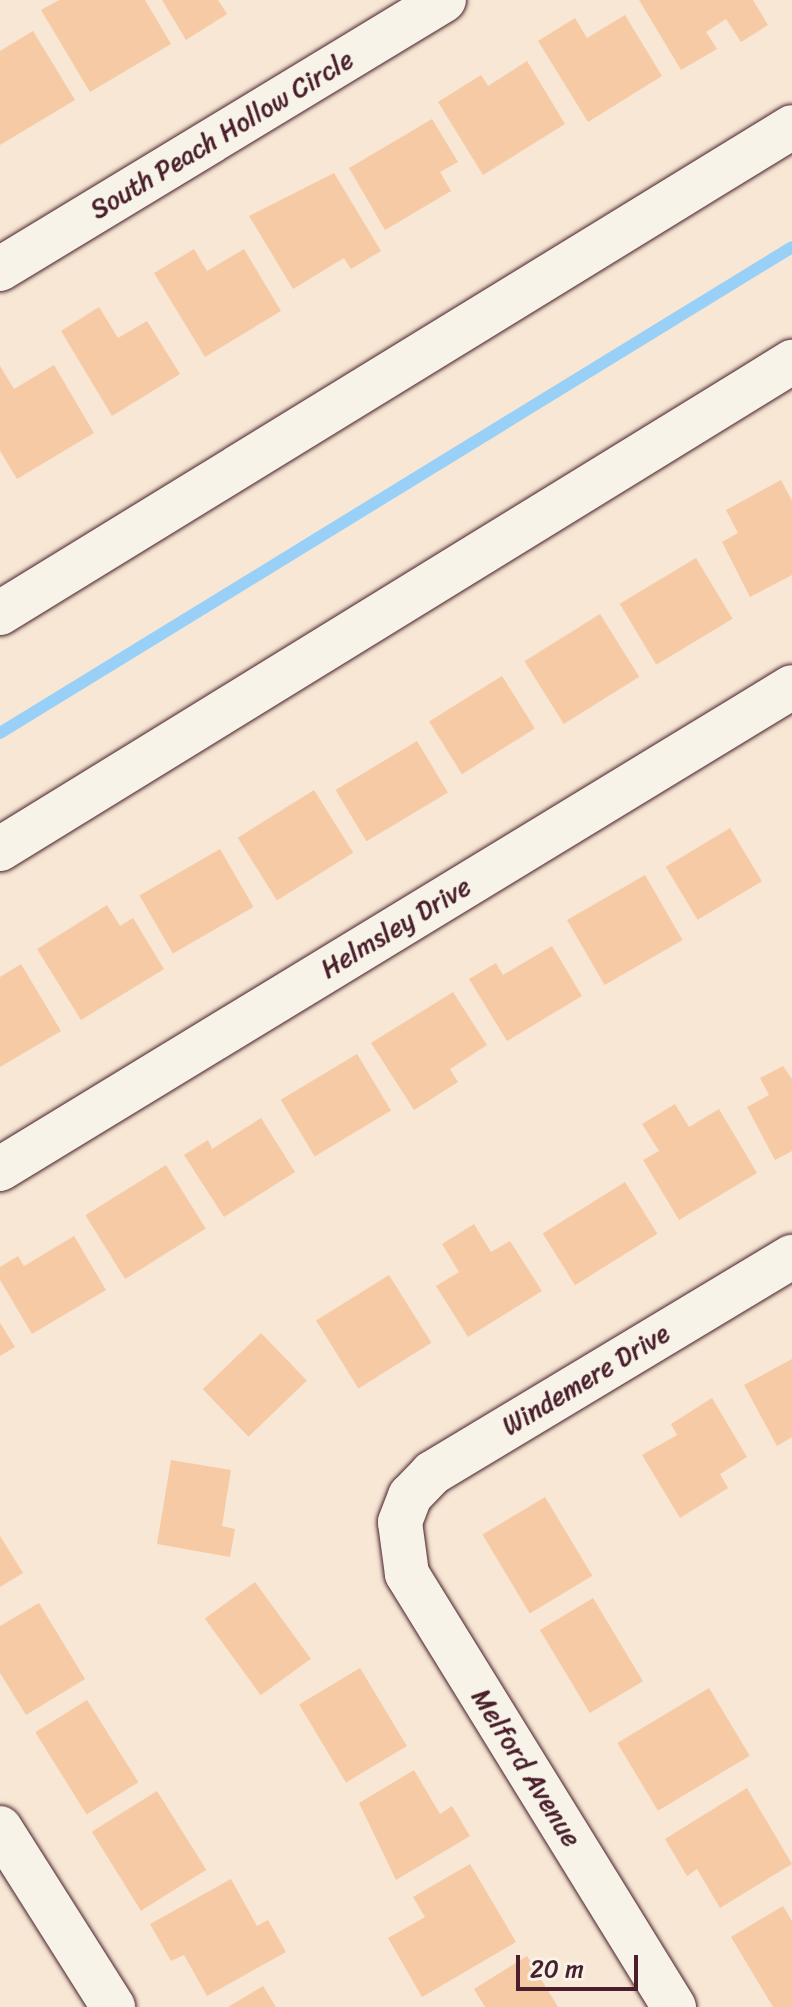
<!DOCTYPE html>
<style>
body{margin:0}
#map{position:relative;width:792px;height:2007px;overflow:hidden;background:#f7e7d4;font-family:Sriracha,sans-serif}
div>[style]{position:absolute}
.stream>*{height:12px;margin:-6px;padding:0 6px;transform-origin:6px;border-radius:6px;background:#98d0f7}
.building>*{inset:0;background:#f7caa6;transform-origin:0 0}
.roads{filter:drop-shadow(0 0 2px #4a1f2b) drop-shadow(0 0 2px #4a1f2b)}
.minor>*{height:44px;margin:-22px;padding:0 22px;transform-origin:22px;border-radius:22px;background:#f7f3e8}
span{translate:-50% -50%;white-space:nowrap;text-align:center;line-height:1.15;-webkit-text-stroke:7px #f7f3e8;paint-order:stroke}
.street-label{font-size:26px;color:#4a1f2b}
.scale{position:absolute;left:516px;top:1955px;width:122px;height:36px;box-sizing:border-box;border:4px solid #4a1f2b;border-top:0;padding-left:10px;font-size:24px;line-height:28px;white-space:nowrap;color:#4a1f2b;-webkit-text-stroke:6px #f7f3e8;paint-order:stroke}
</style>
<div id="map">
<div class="stream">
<i style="left:0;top:733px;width:929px;rotate:-31.53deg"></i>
</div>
<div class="building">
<i style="clip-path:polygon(59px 0,145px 0,171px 44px,90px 92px,41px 10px)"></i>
<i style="clip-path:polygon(162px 0,218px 0,227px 14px,186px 40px)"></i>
<i style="clip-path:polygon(639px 0,753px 0,768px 25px,741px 42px,726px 19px,706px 32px,717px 49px,681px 70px)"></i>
<i style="clip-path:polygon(625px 15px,662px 76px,588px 122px,538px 41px,575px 18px,587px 38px)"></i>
<i style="clip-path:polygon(33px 31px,75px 100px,0 145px,0 51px)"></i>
<i style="clip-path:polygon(527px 61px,565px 124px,483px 175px,438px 102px,481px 75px,488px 86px)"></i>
<i style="clip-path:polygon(432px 119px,458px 162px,440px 172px,451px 191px,385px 230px,349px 168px)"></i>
<i style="clip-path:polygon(334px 173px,381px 251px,351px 269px,344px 258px,293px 289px,249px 216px)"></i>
<i style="clip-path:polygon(194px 249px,207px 271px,244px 249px,281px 311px,205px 357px,154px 273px)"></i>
<i style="clip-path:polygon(99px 307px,118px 338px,147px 321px,180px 374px,112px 416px,61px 331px)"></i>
<i style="clip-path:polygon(54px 365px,94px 433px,17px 479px,0 451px,0 366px,14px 389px)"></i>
<i style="clip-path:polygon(781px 480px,792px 501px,792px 575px,750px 597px,722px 542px,738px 533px,726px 510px)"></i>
<i style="left:696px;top:558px;width:71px;height:89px;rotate:59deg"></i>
<i style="left:600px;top:614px;width:74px;height:89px;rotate:58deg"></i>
<i style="left:502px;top:676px;width:62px;height:86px;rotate:58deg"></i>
<i style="left:417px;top:741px;width:60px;height:95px;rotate:59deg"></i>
<i style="left:314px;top:790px;width:74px;height:90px;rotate:58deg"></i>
<i style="left:730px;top:828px;width:62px;height:75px;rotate:59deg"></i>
<i style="left:220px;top:849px;width:67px;height:93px;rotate:60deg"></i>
<i style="left:645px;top:875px;width:75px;height:90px;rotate:60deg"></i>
<i style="clip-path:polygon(107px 905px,120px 926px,133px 918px,164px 969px,81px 1020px,37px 949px)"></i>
<i style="clip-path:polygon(552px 946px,582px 996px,507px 1041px,469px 979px,496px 963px,503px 975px)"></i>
<i style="clip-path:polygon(21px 964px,61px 1031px,0 1067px,0 977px)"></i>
<i style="clip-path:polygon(453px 992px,487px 1045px,450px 1069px,458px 1082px,414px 1110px,371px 1043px)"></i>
<i style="left:357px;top:1054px;width:66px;height:89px;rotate:59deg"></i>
<i style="clip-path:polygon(783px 1066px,792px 1079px,792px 1151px,775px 1160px,747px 1107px,769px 1095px,760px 1078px)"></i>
<i style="clip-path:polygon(675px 1104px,689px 1127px,719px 1109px,757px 1173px,679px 1220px,643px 1160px,659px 1151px,642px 1124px)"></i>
<i style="clip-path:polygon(261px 1118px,295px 1172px,224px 1217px,184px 1155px,208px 1140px,212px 1149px)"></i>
<i style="left:166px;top:1165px;width:75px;height:95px;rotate:58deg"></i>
<i style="left:625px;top:1182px;width:61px;height:97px;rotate:58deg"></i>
<i style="clip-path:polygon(474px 1224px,491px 1252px,510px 1241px,542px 1291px,468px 1337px,436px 1286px,459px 1272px,442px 1244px)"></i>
<i style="clip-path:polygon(74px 1236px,106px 1290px,32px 1334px,0 1280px,0 1267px,18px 1256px,24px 1266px)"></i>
<i style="left:389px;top:1275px;width:80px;height:86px;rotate:58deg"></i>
<i style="clip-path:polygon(0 1323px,15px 1347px,0 1356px)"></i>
<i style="left:261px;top:1333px;width:66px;height:81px;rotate:46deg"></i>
<i style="clip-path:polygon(792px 1359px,792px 1437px,777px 1446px,744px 1385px)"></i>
<i style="clip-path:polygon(712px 1398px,747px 1457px,720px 1474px,728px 1488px,680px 1518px,642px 1455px,677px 1435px,671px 1424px)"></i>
<i style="clip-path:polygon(171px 1460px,231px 1470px,222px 1526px,235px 1529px,230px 1557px,157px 1544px)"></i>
<i style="left:545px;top:1497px;width:92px;height:73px;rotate:59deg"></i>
<i style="clip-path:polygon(0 1536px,23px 1573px,0 1587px)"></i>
<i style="left:255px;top:1582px;width:95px;height:62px;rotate:54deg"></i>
<i style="left:593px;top:1598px;width:97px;height:62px;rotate:59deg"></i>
<i style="clip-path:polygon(39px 1603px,85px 1679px,26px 1715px,0 1673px,0 1626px)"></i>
<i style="left:360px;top:1668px;width:91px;height:71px;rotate:59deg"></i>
<i style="left:709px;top:1688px;width:79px;height:107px;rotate:59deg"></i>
<i style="left:87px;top:1700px;width:97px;height:61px;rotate:58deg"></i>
<i style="clip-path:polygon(414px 1770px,440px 1814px,452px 1806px,470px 1836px,396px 1880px,359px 1803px)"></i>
<i style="clip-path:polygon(747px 1788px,792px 1864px,720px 1908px,697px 1869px,687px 1876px,665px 1839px)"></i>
<i style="left:157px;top:1791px;width:93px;height:77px;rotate:58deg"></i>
<i style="clip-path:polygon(470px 1864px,516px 1942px,422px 1997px,388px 1938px,425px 1917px,413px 1897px)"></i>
<i style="clip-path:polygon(231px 1879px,257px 1926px,268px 1920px,286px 1952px,207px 1996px,184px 1955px,171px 1961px,150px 1924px)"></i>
<i style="clip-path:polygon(783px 1906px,792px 1921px,792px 2007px,773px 2007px,731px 1937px)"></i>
<i style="clip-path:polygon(527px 1956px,558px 2007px,485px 2007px,474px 1989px)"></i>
<i style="clip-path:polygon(263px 1986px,276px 2007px,228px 2007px)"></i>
</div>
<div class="roads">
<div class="minor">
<i style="left:0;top:269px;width:519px;rotate:-31.21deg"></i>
<i style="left:0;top:613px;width:929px;rotate:-31.53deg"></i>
<i style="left:0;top:849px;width:930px;rotate:-31.59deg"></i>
<i style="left:0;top:1169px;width:927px;rotate:-31.32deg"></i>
<i style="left:0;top:1828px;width:212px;rotate:57.7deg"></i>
<i style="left:674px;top:2007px;width:509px;rotate:-121.66deg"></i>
<i style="left:407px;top:1574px;width:52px;rotate:-97.7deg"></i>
<i style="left:400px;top:1522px;width:28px;rotate:-69deg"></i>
<i style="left:410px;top:1496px;width:32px;rotate:-46deg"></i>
<i style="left:432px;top:1473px;width:420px;rotate:-31deg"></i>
</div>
</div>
<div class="street-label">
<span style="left:222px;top:135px;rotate:-31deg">South Peach Hollow Circle</span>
<span style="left:396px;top:928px;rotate:-31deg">Helmsley Drive</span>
<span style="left:586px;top:1380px;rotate:-31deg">Windemere Drive</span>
<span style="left:526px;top:1768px;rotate:58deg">Melford Avenue</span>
</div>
<div class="scale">20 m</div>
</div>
